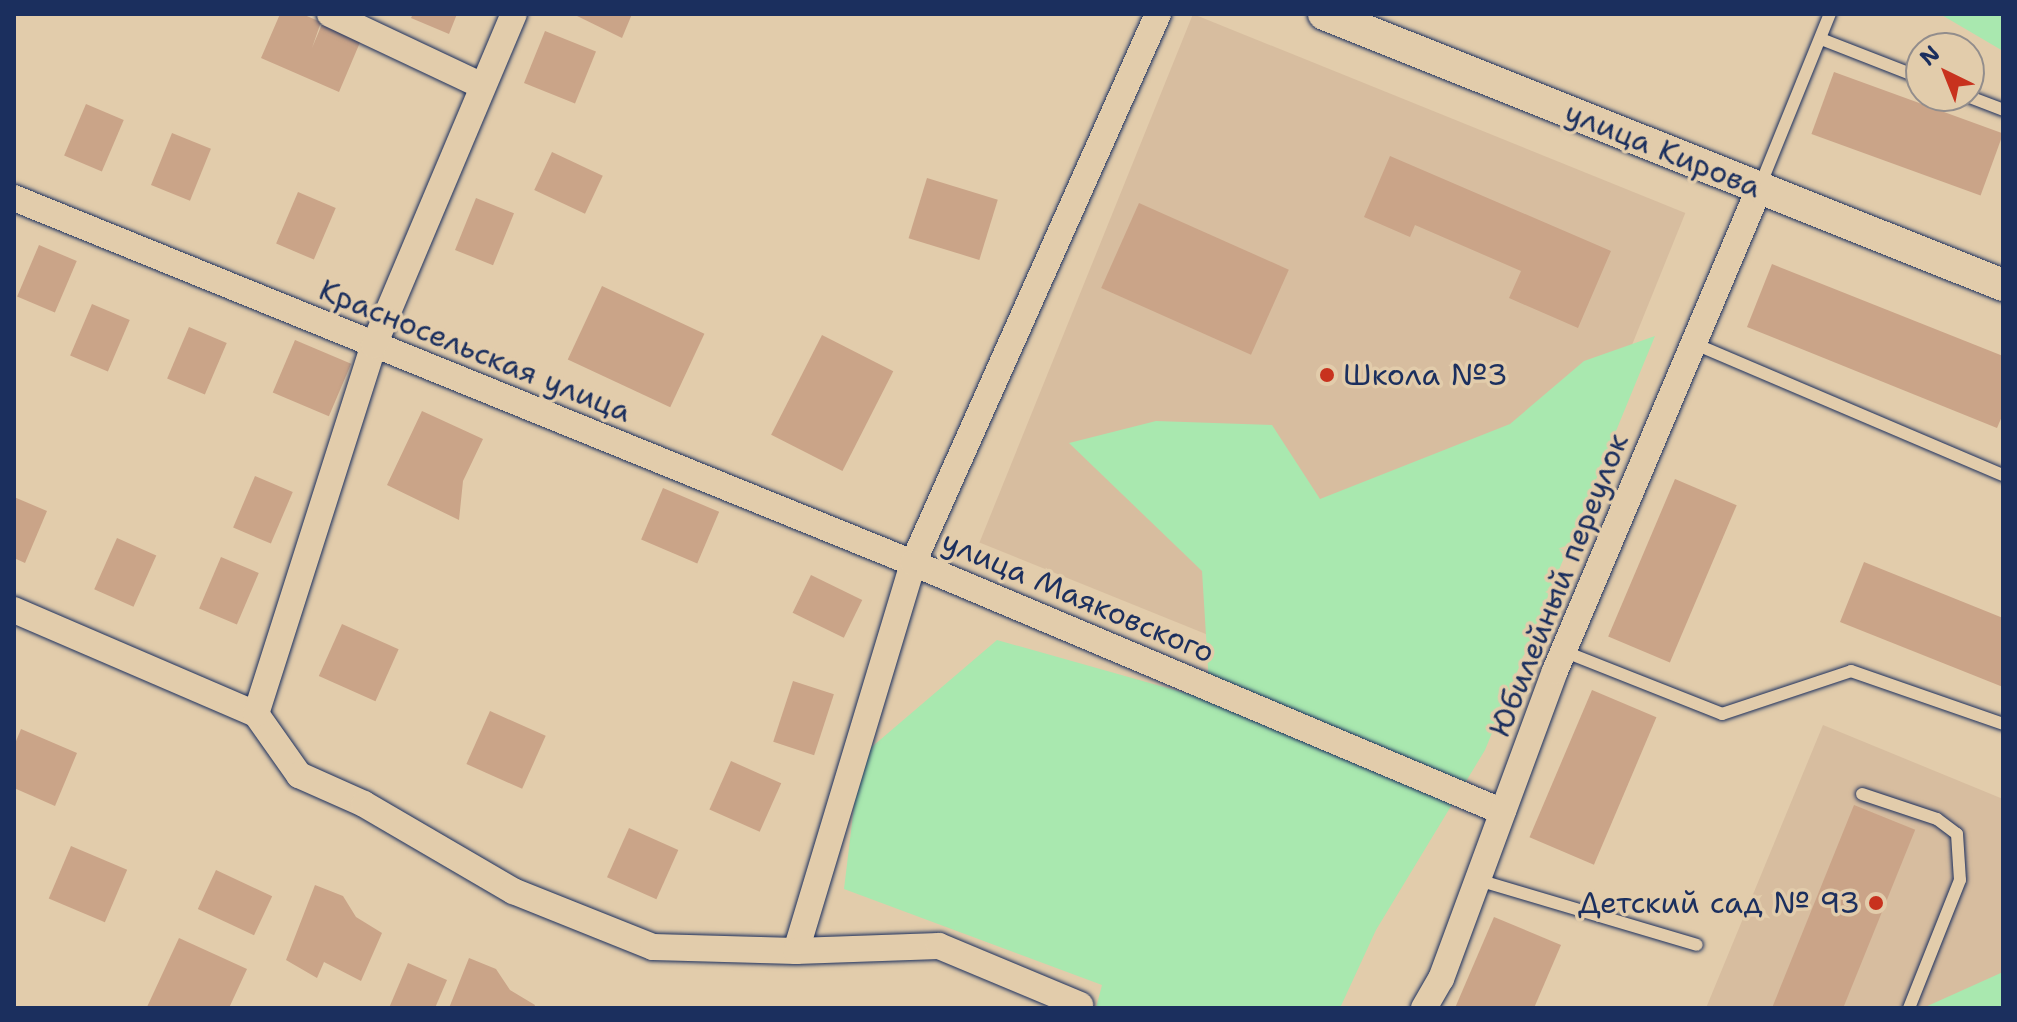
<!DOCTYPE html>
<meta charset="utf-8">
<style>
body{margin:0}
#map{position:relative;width:2017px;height:1022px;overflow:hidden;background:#e2ccab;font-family:"Shantell Sans",sans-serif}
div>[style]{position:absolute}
.built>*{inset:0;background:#d7bd9f;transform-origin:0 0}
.green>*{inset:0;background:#a9e8af}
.building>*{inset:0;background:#caa488;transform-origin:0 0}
.roads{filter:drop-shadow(0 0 2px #1b2f5e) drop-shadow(0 0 2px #1b2f5e)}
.service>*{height:12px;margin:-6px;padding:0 6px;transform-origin:6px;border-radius:6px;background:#e2ccab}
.minor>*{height:26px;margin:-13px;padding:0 13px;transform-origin:13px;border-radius:13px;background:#e2ccab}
.tertiary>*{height:32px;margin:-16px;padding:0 16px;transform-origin:16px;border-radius:16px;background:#e2ccab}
.dots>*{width:22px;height:22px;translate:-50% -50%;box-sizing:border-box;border:4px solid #e2ccab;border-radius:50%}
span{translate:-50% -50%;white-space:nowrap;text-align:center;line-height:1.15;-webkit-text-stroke:7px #e2ccab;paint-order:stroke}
.street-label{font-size:30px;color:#1b2f5e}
.poi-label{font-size:30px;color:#1b2f5e}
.left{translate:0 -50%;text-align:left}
.right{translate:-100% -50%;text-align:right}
.frame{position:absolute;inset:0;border:16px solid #1b2f5e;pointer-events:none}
.north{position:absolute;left:1905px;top:32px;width:80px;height:80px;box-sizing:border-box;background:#e2ccab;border:2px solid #928d8c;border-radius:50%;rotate:317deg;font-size:22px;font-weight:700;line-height:32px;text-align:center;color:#1b2f5e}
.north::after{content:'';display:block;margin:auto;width:28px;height:36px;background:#c8321e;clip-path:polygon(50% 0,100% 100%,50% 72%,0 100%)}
</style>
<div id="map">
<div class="built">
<i style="left:1193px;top:14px;width:531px;height:570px;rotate:22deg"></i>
<i style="clip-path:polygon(1823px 725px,2003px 799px,2003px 1008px,1706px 1008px)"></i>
</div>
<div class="green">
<i style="clip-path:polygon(1940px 14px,2003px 14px,2003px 51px)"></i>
<i style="clip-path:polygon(1655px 336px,1485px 750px,1376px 930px,1340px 1008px,1096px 1008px,1102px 985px,844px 889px,860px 757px,997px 640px,1210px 700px,1202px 571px,1069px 443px,1156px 421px,1272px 425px,1320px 499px,1510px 424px,1584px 361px)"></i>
<i style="clip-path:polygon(2003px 972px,2003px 1008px,1923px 1008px)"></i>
</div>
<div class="building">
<i style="clip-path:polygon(280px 14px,302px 14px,321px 22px,312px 48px,322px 24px,361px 40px,339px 92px,261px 58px)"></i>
<i style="clip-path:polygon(413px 14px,457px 14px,449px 34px,411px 18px)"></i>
<i style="clip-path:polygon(573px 14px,632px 14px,622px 38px)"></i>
<i style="left:545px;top:31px;width:55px;height:56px;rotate:22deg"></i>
<i style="left:1834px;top:72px;width:180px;height:66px;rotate:20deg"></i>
<i style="left:86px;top:104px;width:41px;height:56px;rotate:23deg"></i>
<i style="left:172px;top:133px;width:42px;height:56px;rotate:22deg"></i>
<i style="left:552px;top:152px;width:56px;height:42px;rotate:25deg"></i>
<i style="clip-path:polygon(1390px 156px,1611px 251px,1578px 328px,1509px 298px,1521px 271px,1415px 225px,1410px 237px,1364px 217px)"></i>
<i style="left:927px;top:178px;width:74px;height:63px;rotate:17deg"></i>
<i style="left:298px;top:192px;width:41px;height:56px;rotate:23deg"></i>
<i style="left:476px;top:198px;width:41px;height:56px;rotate:22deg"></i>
<i style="left:1139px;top:203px;width:164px;height:93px;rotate:24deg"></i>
<i style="left:39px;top:245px;width:41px;height:56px;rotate:23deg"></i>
<i style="clip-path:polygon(1772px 264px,2003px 356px,2003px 414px,1997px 428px,1747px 327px)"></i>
<i style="left:602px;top:286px;width:113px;height:81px;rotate:25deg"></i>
<i style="left:92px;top:304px;width:41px;height:56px;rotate:23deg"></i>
<i style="left:189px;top:327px;width:41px;height:56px;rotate:23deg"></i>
<i style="left:822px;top:335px;width:80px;height:112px;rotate:27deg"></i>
<i style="left:295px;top:340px;width:61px;height:57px;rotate:23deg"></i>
<i style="clip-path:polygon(422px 411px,483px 439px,463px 481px,459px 520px,387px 485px)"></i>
<i style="left:255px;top:476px;width:41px;height:56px;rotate:23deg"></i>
<i style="left:1675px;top:479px;width:67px;height:171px;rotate:23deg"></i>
<i style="left:663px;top:488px;width:61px;height:56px;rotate:23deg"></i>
<i style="clip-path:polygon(14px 497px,47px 511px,25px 563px,14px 558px)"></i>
<i style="left:117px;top:538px;width:43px;height:56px;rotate:24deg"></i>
<i style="left:221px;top:557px;width:41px;height:56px;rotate:23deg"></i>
<i style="clip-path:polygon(1864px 562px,2003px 618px,2003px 687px,1840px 622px)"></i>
<i style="left:811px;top:575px;width:57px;height:42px;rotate:26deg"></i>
<i style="left:342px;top:624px;width:62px;height:57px;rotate:24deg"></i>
<i style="left:793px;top:681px;width:43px;height:64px;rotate:18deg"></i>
<i style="left:1592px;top:690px;width:70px;height:160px;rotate:23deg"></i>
<i style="left:490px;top:711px;width:61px;height:58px;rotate:24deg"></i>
<i style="clip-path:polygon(21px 729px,77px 753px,55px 806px,14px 788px,14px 746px)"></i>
<i style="left:731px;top:761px;width:55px;height:53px;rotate:24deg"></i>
<i style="left:1854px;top:805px;width:66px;height:220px;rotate:22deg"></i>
<i style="left:629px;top:828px;width:54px;height:54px;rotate:24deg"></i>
<i style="left:71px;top:846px;width:61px;height:57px;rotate:23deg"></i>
<i style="left:216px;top:870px;width:62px;height:43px;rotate:25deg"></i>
<i style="clip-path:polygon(315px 885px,343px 896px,356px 917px,382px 933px,361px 981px,324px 962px,317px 978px,286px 960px)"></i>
<i style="clip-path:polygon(1494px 917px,1561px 945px,1534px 1008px,1455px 1008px)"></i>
<i style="clip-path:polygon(179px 938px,247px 969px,229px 1008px,147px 1007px)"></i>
<i style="clip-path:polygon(469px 958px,496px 969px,510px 990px,535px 1005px,534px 1008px,449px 1008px)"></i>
<i style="clip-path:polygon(408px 963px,447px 980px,435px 1008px,389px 1008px)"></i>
</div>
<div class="roads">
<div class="service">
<i style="left:1821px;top:39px;width:107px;rotate:21.3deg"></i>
<i style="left:1967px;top:96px;width:39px;rotate:21deg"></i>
<i style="left:1760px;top:186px;width:186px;rotate:-67.9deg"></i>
<i style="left:1693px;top:343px;width:337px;rotate:23.1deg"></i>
<i style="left:1563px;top:651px;width:171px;rotate:21.6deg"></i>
<i style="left:1722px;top:714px;width:136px;rotate:-18.4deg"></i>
<i style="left:1851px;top:671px;width:161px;rotate:19.2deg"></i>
<i style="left:1862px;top:794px;width:79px;rotate:18.4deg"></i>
<i style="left:1937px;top:819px;width:25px;rotate:37deg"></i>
<i style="left:1957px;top:834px;width:46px;rotate:86.3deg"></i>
<i style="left:1960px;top:880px;width:138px;rotate:111.7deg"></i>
<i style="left:1478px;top:880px;width:228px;rotate:16.5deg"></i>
</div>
<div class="minor">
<i style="left:330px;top:14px;width:168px;rotate:25.3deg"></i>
<i style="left:14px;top:198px;width:970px;rotate:22.1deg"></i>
<i style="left:913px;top:563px;width:601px;rotate:-65.95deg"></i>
<i style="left:14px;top:610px;width:263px;rotate:23.3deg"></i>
<i style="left:256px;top:714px;width:75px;rotate:54.8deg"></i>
<i style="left:299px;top:775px;width:71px;rotate:24deg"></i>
<i style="left:364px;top:804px;width:173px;rotate:30.3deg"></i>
<i style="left:513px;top:891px;width:151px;rotate:21.8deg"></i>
<i style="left:653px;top:947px;width:143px;rotate:1.6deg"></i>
<i style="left:796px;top:951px;width:405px;rotate:-73.2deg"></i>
<i style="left:913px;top:563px;width:640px;rotate:22.88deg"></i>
<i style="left:256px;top:714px;width:387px;rotate:-72.3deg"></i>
<i style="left:374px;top:345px;width:359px;rotate:-67.1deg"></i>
<i style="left:796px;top:951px;width:143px;rotate:-2deg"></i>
<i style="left:939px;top:946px;width:153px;rotate:22.7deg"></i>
<i style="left:1424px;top:1008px;width:34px;rotate:-60deg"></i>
<i style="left:1441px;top:979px;width:328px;rotate:-69.7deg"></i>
<i style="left:1555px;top:671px;width:523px;rotate:-67.06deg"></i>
</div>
<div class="tertiary">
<i style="left:1324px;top:14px;width:731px;rotate:21.76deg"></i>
</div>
</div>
<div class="dots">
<i style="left:1327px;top:375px;background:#c8321e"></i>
<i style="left:1876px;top:903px;background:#c8321e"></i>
</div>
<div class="street-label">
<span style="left:1663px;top:150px;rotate:22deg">улица Кирова</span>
<span style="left:475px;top:351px;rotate:22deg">Красносельская улица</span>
<span style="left:1559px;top:585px;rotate:-68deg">Юбилейный переулок</span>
<span style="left:1078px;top:597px;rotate:23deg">улица Маяковского</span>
</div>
<div class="poi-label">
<span class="left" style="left:1343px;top:375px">Школа №3</span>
<span class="right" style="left:1860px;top:903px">Детский сад № 93</span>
</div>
<div class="frame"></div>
<div class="north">N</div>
</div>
